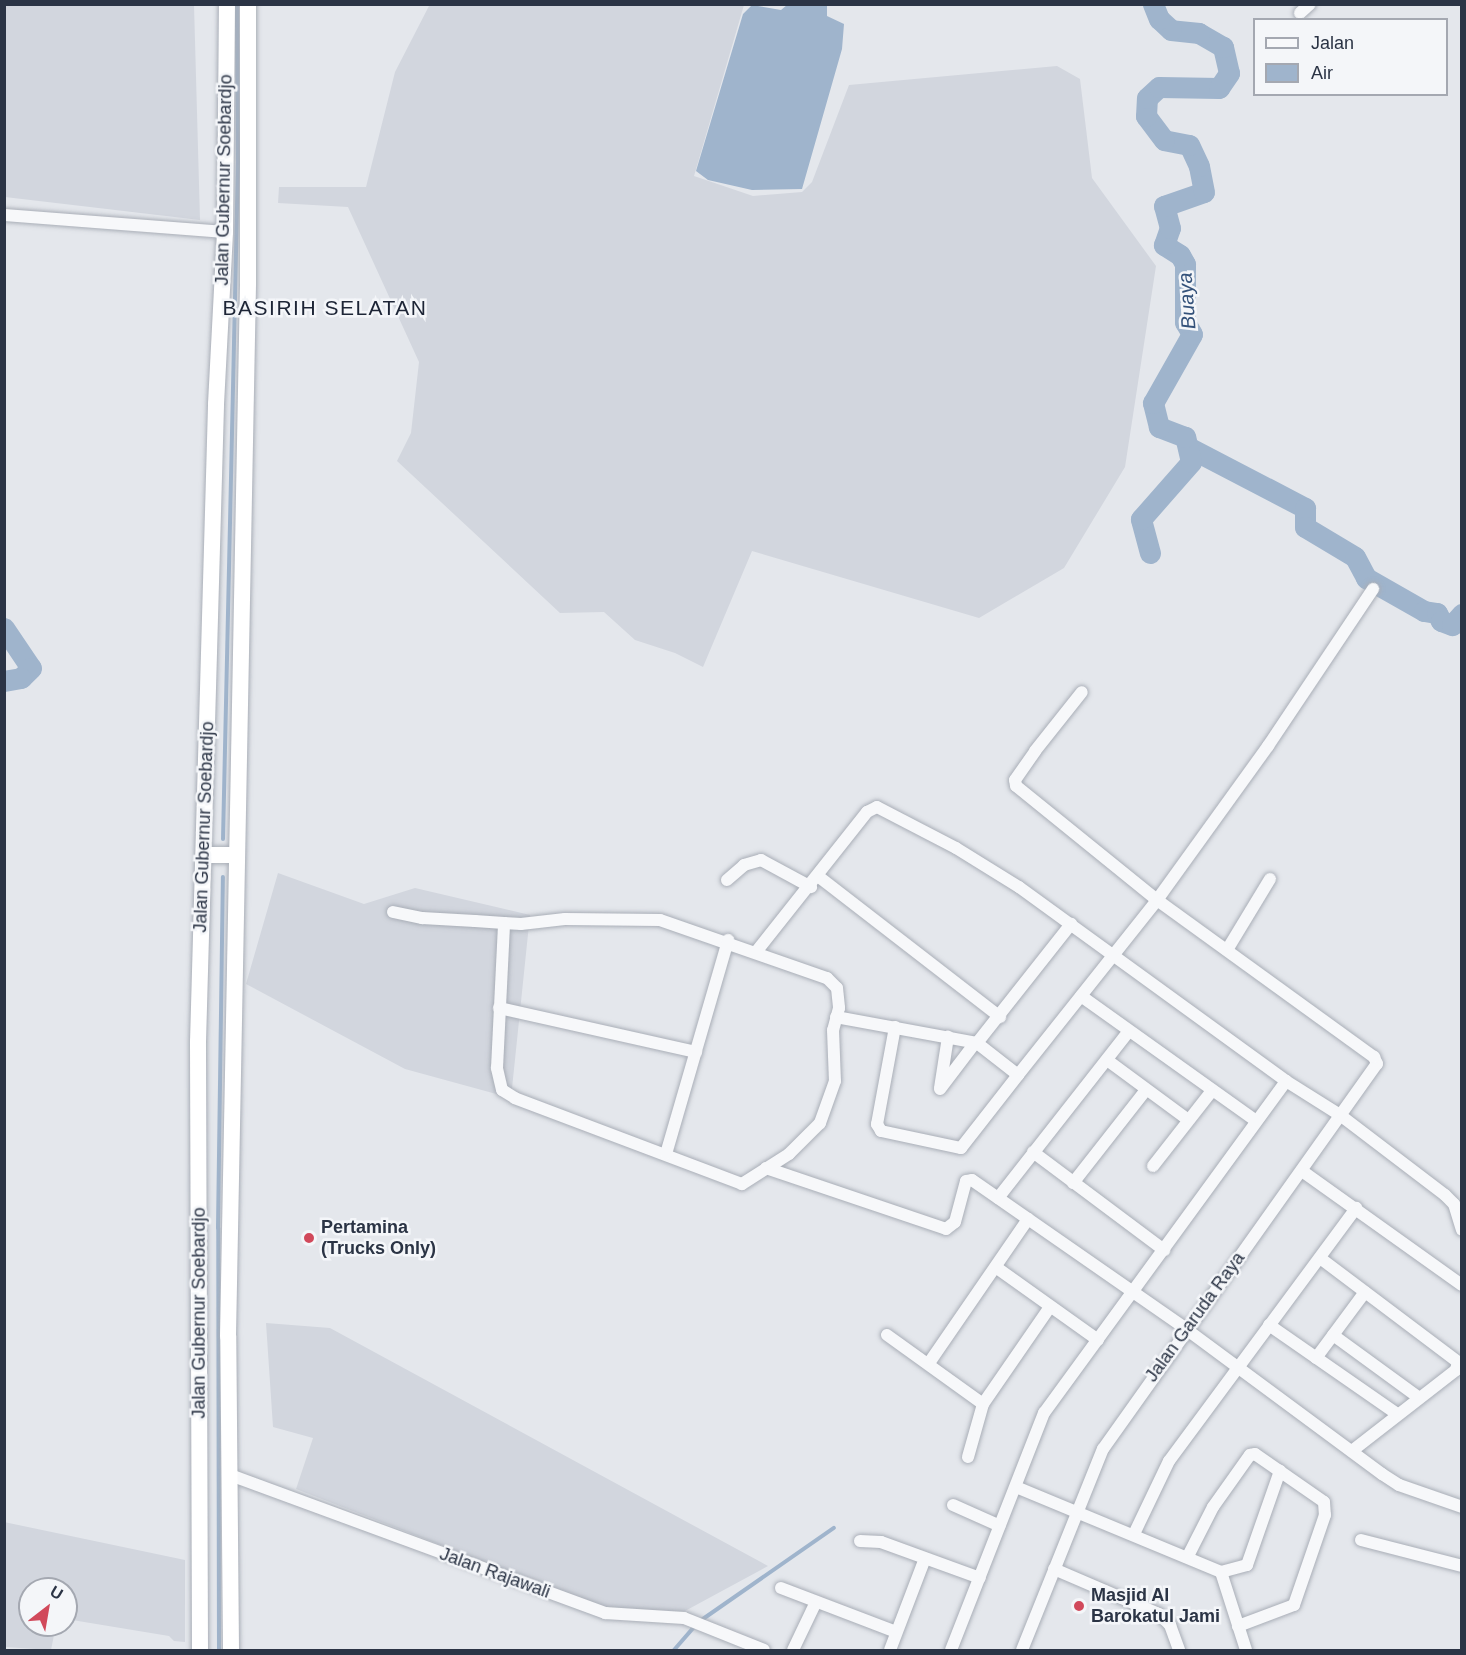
<!DOCTYPE html>
<style>
body{margin:0}
#map{position:relative;width:1466px;height:1655px;overflow:hidden;background:#e4e7ec;font-family:Arial,sans-serif}
div>[style]{position:absolute}
.built>*{inset:0;background:#d2d6de}
.water>*{inset:0;background:#9fb4cc}
.stream>*{height:4px;margin:-2px;padding:0 2px;transform-origin:2px;border-radius:2px;background:#9fb4cc}
.river>*{height:21px;margin:-10.5px;padding:0 10.5px;transform-origin:10.5px;border-radius:10.5px;background:#9fb4cc}
.roads{filter:drop-shadow(0 0 2px #a9aeb7) drop-shadow(0 0 2px #a9aeb7)}
.minor>*{height:12px;margin:-6px;padding:0 6px;transform-origin:6px;border-radius:6px;background:#f7f8fa}
.highway>*{height:16px;margin:-8px;padding:0 8px;transform-origin:8px;border-radius:8px;background:#fff}
.dots>*{width:16px;height:16px;translate:-50% -50%;box-sizing:border-box;border:3px solid #f4f6f9;border-radius:50%}
span{translate:-50% -50%;white-space:nowrap;text-align:center;line-height:1.15;-webkit-text-stroke:5px #f4f6f9;paint-order:stroke}
.street-label{font-size:18px;color:#2b3445}
.poi-label{font-size:18px;color:#2b3445;font-weight:700}
.left{translate:0 -50%;text-align:left}
.water-label{font-size:20px;color:#34527a;font-style:italic}
.quarter-label{font-size:21px;color:#1d2536;letter-spacing:1.5px}
.frame{position:absolute;inset:0;border:6px solid #2b3445;pointer-events:none}
.legend{position:absolute;left:1253px;top:18px;width:195px;height:78px;box-sizing:border-box;background:#f4f6f9;border:2px solid #a4a8b1;margin:0;padding:8px 10px;list-style:none;font-size:18px;color:#2b3445}
.legend li{display:flex;align-items:center;gap:12px;height:30px}
.legend b{width:30px;border:2px solid #a4a8b1}
.north{position:absolute;left:18px;top:1577px;width:60px;height:60px;box-sizing:border-box;background:#f4f6f9;border:2px solid #a4a8b1;border-radius:50%;rotate:31deg;font-size:16px;font-weight:700;line-height:24px;text-align:center;color:#2b3445}
.north::after{content:'';display:block;margin:auto;width:21px;height:27px;background:#d1495b;clip-path:polygon(50% 0,100% 100%,50% 72%,0 100%)}
</style>
<div id="map">
<div class="built">
<i style="clip-path:polygon(5px 4px,194px 5px,200px 220px,5px 197px)"></i>
<i style="clip-path:polygon(430px 4px,744px 5px,694px 176px,753px 196px,802px 192px,812px 182px,849px 85px,1057px 66px,1080px 79px,1092px 178px,1156px 266px,1125px 467px,1064px 568px,979px 618px,752px 551px,703px 667px,675px 653px,635px 640px,604px 612px,560px 613px,397px 461px,411px 433px,419px 362px,348px 207px,278px 203px,279px 187px,366px 187px,395px 72px)"></i>
<i style="clip-path:polygon(278px 873px,364px 904px,415px 888px,530px 915px,511px 1098px,405px 1069px,246px 984px)"></i>
<i style="clip-path:polygon(266px 1323px,330px 1328px,768px 1566px,685px 1611px,609px 1610px,296px 1489px,313px 1438px,273px 1427px)"></i>
<i style="clip-path:polygon(4px 1522px,185px 1560px,185px 1642px,174px 1641px,169px 1636px,66px 1619px,66px 1589px,30px 1589px,30px 1625px,56px 1625px,51px 1650px,5px 1647px)"></i>
</div>
<div class="water">
<i style="clip-path:polygon(752px 5px,781px 10px,787px 5px,827px 5px,827px 16px,844px 24px,842px 49px,802px 189px,752px 190px,708px 180px,696px 171px,743px 14px)"></i>
</div>
<div class="stream">
<i style="left:223px;top:839px;width:677px;rotate:-88.73deg"></i>
<i style="left:238px;top:162px;width:158px;rotate:-90.4deg"></i>
<i style="left:700px;top:1621px;width:163px;rotate:-34.8deg"></i>
<i style="left:219px;top:1650px;width:422px;rotate:-90.1deg"></i>
<i style="left:218px;top:1228px;width:351px;rotate:-89.2deg"></i>
<i style="left:674px;top:1650px;width:32px;rotate:-49deg"></i>
</div>
<div class="river">
<i style="left:1188px;top:447px;width:132px;rotate:27.5deg"></i>
<i style="left:1305px;top:508px;width:19px;rotate:90deg"></i>
<i style="left:1305px;top:527px;width:58px;rotate:31deg"></i>
<i style="left:1355px;top:557px;width:24px;rotate:62deg"></i>
<i style="left:1366px;top:578px;width:67px;rotate:29.6deg"></i>
<i style="left:1424px;top:611px;width:13px;rotate:9deg"></i>
<i style="left:1437px;top:613px;width:9px;rotate:63deg"></i>
<i style="left:1441px;top:621px;width:12px;rotate:20deg"></i>
<i style="left:1452px;top:625px;width:15px;rotate:-48deg"></i>
<i style="left:1150px;top:553px;width:35px;rotate:-105deg"></i>
<i style="left:1141px;top:519px;width:76px;rotate:-48.7deg"></i>
<i style="left:1191px;top:462px;width:26px;rotate:-103deg"></i>
<i style="left:1185px;top:437px;width:28px;rotate:-159deg"></i>
<i style="left:1159px;top:427px;width:25px;rotate:-104deg"></i>
<i style="left:1153px;top:403px;width:79px;rotate:-60.5deg"></i>
<i style="left:1192px;top:334px;width:14px;rotate:-120deg"></i>
<i style="left:1185px;top:322px;width:58px;rotate:-90deg"></i>
<i style="left:1185px;top:264px;width:10px;rotate:-119deg"></i>
<i style="left:1180px;top:255px;width:19px;rotate:-148deg"></i>
<i style="left:1164px;top:245px;width:18px;rotate:-71deg"></i>
<i style="left:1170px;top:228px;width:23px;rotate:-105deg"></i>
<i style="left:1164px;top:206px;width:42px;rotate:-19.3deg"></i>
<i style="left:1204px;top:192px;width:26px;rotate:-101deg"></i>
<i style="left:1199px;top:166px;width:23px;rotate:-115deg"></i>
<i style="left:1189px;top:145px;width:25px;rotate:-169deg"></i>
<i style="left:1164px;top:140px;width:30px;rotate:-127deg"></i>
<i style="left:1146px;top:116px;width:18px;rotate:-87deg"></i>
<i style="left:1147px;top:98px;width:16px;rotate:-43deg"></i>
<i style="left:1159px;top:87px;width:60px;rotate:1deg"></i>
<i style="left:1219px;top:88px;width:18px;rotate:-56deg"></i>
<i style="left:1229px;top:73px;width:27px;rotate:-103deg"></i>
<i style="left:1223px;top:47px;width:28px;rotate:-150deg"></i>
<i style="left:1199px;top:33px;width:28px;rotate:-174deg"></i>
<i style="left:1171px;top:30px;width:16px;rotate:-137deg"></i>
<i style="left:1159px;top:19px;width:16px;rotate:-112deg"></i>
<i style="left:4px;top:628px;width:48px;rotate:56deg"></i>
<i style="left:31px;top:668px;width:14px;rotate:135deg"></i>
<i style="left:21px;top:678px;width:17px;rotate:170deg"></i>
</div>
<div class="roads">
<div class="minor">
<i style="left:1300px;top:13px;width:13px;rotate:-42deg"></i>
<i style="left:4px;top:215px;width:222px;rotate:4.4deg"></i>
<i style="left:819px;top:877px;width:229px;rotate:37.7deg"></i>
<i style="left:727px;top:880px;width:23px;rotate:-41deg"></i>
<i style="left:744px;top:865px;width:18px;rotate:-16deg"></i>
<i style="left:761px;top:860px;width:57px;rotate:28.4deg"></i>
<i style="left:393px;top:912px;width:30px;rotate:12deg"></i>
<i style="left:422px;top:918px;width:53px;rotate:3.2deg"></i>
<i style="left:475px;top:921px;width:29px;rotate:4deg"></i>
<i style="left:504px;top:923px;width:17px;rotate:3deg"></i>
<i style="left:521px;top:924px;width:44px;rotate:-6.5deg"></i>
<i style="left:565px;top:919px;width:95px;rotate:0.6deg"></i>
<i style="left:660px;top:920px;width:177px;rotate:19.2deg"></i>
<i style="left:827px;top:978px;width:14px;rotate:45deg"></i>
<i style="left:837px;top:988px;width:20px;rotate:84deg"></i>
<i style="left:839px;top:1008px;width:23px;rotate:105deg"></i>
<i style="left:833px;top:1030px;width:51px;rotate:87.8deg"></i>
<i style="left:835px;top:1081px;width:45px;rotate:109.7deg"></i>
<i style="left:820px;top:1123px;width:44px;rotate:135deg"></i>
<i style="left:789px;top:1154px;width:56px;rotate:147.4deg"></i>
<i style="left:742px;top:1184px;width:243px;rotate:-159.3deg"></i>
<i style="left:515px;top:1098px;width:15px;rotate:-148deg"></i>
<i style="left:502px;top:1090px;width:23px;rotate:-103deg"></i>
<i style="left:497px;top:1068px;width:145px;rotate:-87.2deg"></i>
<i style="left:1227px;top:950px;width:83px;rotate:-58.8deg"></i>
<i style="left:756px;top:952px;width:179px;rotate:-51.6deg"></i>
<i style="left:867px;top:812px;width:11px;rotate:-27deg"></i>
<i style="left:877px;top:807px;width:89px;rotate:27.4deg"></i>
<i style="left:956px;top:848px;width:74px;rotate:31.8deg"></i>
<i style="left:1019px;top:887px;width:330px;rotate:36deg"></i>
<i style="left:1286px;top:1081px;width:64px;rotate:32.2deg"></i>
<i style="left:1340px;top:1115px;width:132px;rotate:37.3deg"></i>
<i style="left:1445px;top:1195px;width:13px;rotate:45deg"></i>
<i style="left:1454px;top:1204px;width:27px;rotate:73deg"></i>
<i style="left:1081px;top:996px;width:215px;rotate:35.5deg"></i>
<i style="left:499px;top:1008px;width:202px;rotate:12.6deg"></i>
<i style="left:836px;top:1017px;width:143px;rotate:10.4deg"></i>
<i style="left:977px;top:1043px;width:52px;rotate:38deg"></i>
<i style="left:1018px;top:1075px;width:223px;rotate:-51.5deg"></i>
<i style="left:1157px;top:900px;width:190px;rotate:-54.2deg"></i>
<i style="left:1268px;top:746px;width:189px;rotate:-56.2deg"></i>
<i style="left:895px;top:1027px;width:99px;rotate:100.5deg"></i>
<i style="left:877px;top:1124px;width:8px;rotate:60deg"></i>
<i style="left:881px;top:1131px;width:82px;rotate:12deg"></i>
<i style="left:961px;top:1148px;width:93px;rotate:-52deg"></i>
<i style="left:977px;top:1043px;width:152px;rotate:-51.7deg"></i>
<i style="left:1107px;top:1060px;width:99px;rotate:36.4deg"></i>
<i style="left:940px;top:1088px;width:52px;rotate:-81.1deg"></i>
<i style="left:940px;top:1089px;width:58px;rotate:-52.7deg"></i>
<i style="left:1033px;top:1152px;width:164px;rotate:36.8deg"></i>
<i style="left:666px;top:1154px;width:223px;rotate:-73.8deg"></i>
<i style="left:1153px;top:1166px;width:94px;rotate:-51.9deg"></i>
<i style="left:766px;top:1168px;width:190px;rotate:18.7deg"></i>
<i style="left:946px;top:1229px;width:11px;rotate:-38deg"></i>
<i style="left:955px;top:1222px;width:42px;rotate:-75deg"></i>
<i style="left:966px;top:1181px;width:6px;rotate:-9deg"></i>
<i style="left:972px;top:1180px;width:261px;rotate:34.8deg"></i>
<i style="left:1186px;top:1329px;width:244px;rotate:36.5deg"></i>
<i style="left:1382px;top:1474px;width:20px;rotate:33deg"></i>
<i style="left:1399px;top:1485px;width:67px;rotate:19.2deg"></i>
<i style="left:1302px;top:1171px;width:196px;rotate:35.5deg"></i>
<i style="left:1073px;top:1183px;width:118px;rotate:-51.9deg"></i>
<i style="left:998px;top:1198px;width:211px;rotate:-51.9deg"></i>
<i style="left:1320px;top:1258px;width:173px;rotate:37deg"></i>
<i style="left:1458px;top:1362px;width:8px;rotate:104deg"></i>
<i style="left:1456px;top:1370px;width:132px;rotate:142.1deg"></i>
<i style="left:997px;top:1268px;width:124px;rotate:35.5deg"></i>
<i style="left:1269px;top:1325px;width:156px;rotate:34.8deg"></i>
<i style="left:887px;top:1335px;width:118px;rotate:35.7deg"></i>
<i style="left:1333px;top:1335px;width:105px;rotate:36.1deg"></i>
<i style="left:1316px;top:1358px;width:82px;rotate:-53.4deg"></i>
<i style="left:929px;top:1363px;width:175px;rotate:-55.5deg"></i>
<i style="left:968px;top:1457px;width:55px;rotate:-74.2deg"></i>
<i style="left:983px;top:1404px;width:118px;rotate:-55.4deg"></i>
<i style="left:230px;top:1475px;width:400px;rotate:20.2deg"></i>
<i style="left:605px;top:1613px;width:79px;rotate:3.6deg"></i>
<i style="left:684px;top:1618px;width:86px;rotate:21.8deg"></i>
<i style="left:1016px;top:1487px;width:222px;rotate:22.5deg"></i>
<i style="left:1221px;top:1572px;width:27px;rotate:-15deg"></i>
<i style="left:1247px;top:1565px;width:100px;rotate:-70.7deg"></i>
<i style="left:953px;top:1505px;width:51px;rotate:24.1deg"></i>
<i style="left:1134px;top:1534px;width:81px;rotate:-64.4deg"></i>
<i style="left:1169px;top:1461px;width:315px;rotate:-53.5deg"></i>
<i style="left:1361px;top:1540px;width:104px;rotate:14.4deg"></i>
<i style="left:860px;top:1541px;width:21px;rotate:3deg"></i>
<i style="left:881px;top:1542px;width:105px;rotate:20deg"></i>
<i style="left:1188px;top:1556px;width:55px;rotate:-63deg"></i>
<i style="left:1213px;top:1507px;width:64px;rotate:-54.6deg"></i>
<i style="left:1250px;top:1455px;width:5px;rotate:-11deg"></i>
<i style="left:1255px;top:1454px;width:84px;rotate:34.8deg"></i>
<i style="left:1324px;top:1502px;width:13px;rotate:86deg"></i>
<i style="left:1325px;top:1515px;width:95px;rotate:109deg"></i>
<i style="left:1294px;top:1605px;width:60px;rotate:159.4deg"></i>
<i style="left:1054px;top:1569px;width:114px;rotate:23.2deg"></i>
<i style="left:1159px;top:1614px;width:16px;rotate:45deg"></i>
<i style="left:1170px;top:1625px;width:27px;rotate:70deg"></i>
<i style="left:1221px;top:1572px;width:82px;rotate:72.2deg"></i>
<i style="left:781px;top:1588px;width:123px;rotate:20.9deg"></i>
<i style="left:793px;top:1650px;width:53px;rotate:-64.4deg"></i>
<i style="left:890px;top:1650px;width:95px;rotate:-69.1deg"></i>
<i style="left:951px;top:1650px;width:255px;rotate:-68.6deg"></i>
<i style="left:1044px;top:1413px;width:411px;rotate:-53.9deg"></i>
<i style="left:1022px;top:1650px;width:217px;rotate:-68.1deg"></i>
<i style="left:1103px;top:1449px;width:473px;rotate:-54.6deg"></i>
<i style="left:1377px;top:1064px;width:8px;rotate:-113deg"></i>
<i style="left:1374px;top:1057px;width:268px;rotate:-144.1deg"></i>
<i style="left:1157px;top:900px;width:181px;rotate:-141deg"></i>
<i style="left:1016px;top:786px;width:6px;rotate:-99deg"></i>
<i style="left:1015px;top:780px;width:35px;rotate:-55deg"></i>
<i style="left:1035px;top:751px;width:75px;rotate:-51.5deg"></i>
</div>
<div class="highway">
<i style="left:204px;top:855px;width:32px"></i>
<i style="left:200px;top:1650px;width:608px;rotate:-90.19deg"></i>
<i style="left:198px;top:1042px;width:638px;rotate:-88.38deg"></i>
<i style="left:216px;top:404px;width:172px;rotate:-87deg"></i>
<i style="left:225px;top:232px;width:228px;rotate:-89.5deg"></i>
<i style="left:231px;top:1650px;width:314px;rotate:-90.5deg"></i>
<i style="left:228px;top:1336px;width:1052px;rotate:-88.91deg"></i>
<i style="left:248px;top:284px;width:280px;rotate:-90deg"></i>
</div>
</div>
<div class="dots">
<i style="left:309px;top:1238px;background:#d1495b"></i>
<i style="left:1079px;top:1606px;background:#d1495b"></i>
</div>
<div class="street-label">
<span style="left:224px;top:180px;rotate:-89deg">Jalan Gubernur Soebardjo</span>
<span style="left:204px;top:827px;rotate:-88deg">Jalan Gubernur Soebardjo</span>
<span style="left:199px;top:1313px;rotate:-90deg">Jalan Gubernur Soebardjo</span>
<span style="left:1195px;top:1317px;rotate:-54deg">Jalan Garuda Raya</span>
<span style="left:495px;top:1573px;rotate:20deg">Jalan Rajawali</span>
</div>
<div class="poi-label">
<span class="left" style="left:321px;top:1238px">Pertamina<br>(Trucks Only)</span>
<span class="left" style="left:1091px;top:1606px">Masjid Al<br>Barokatul Jami</span>
</div>
<div class="water-label">
<span style="left:1187px;top:301px;rotate:-94deg">Buaya</span>
</div>
<div class="quarter-label">
<span style="left:325px;top:308px">BASIRIH SELATAN</span>
</div>
<div class="frame"></div>
<ul class="legend">
<li><b style="height:8px;background:#f7f8fa"></b>Jalan</li>
<li><b style="height:16px;background:#9fb4cc"></b>Air</li>
</ul>
<div class="north">U</div>
</div>
